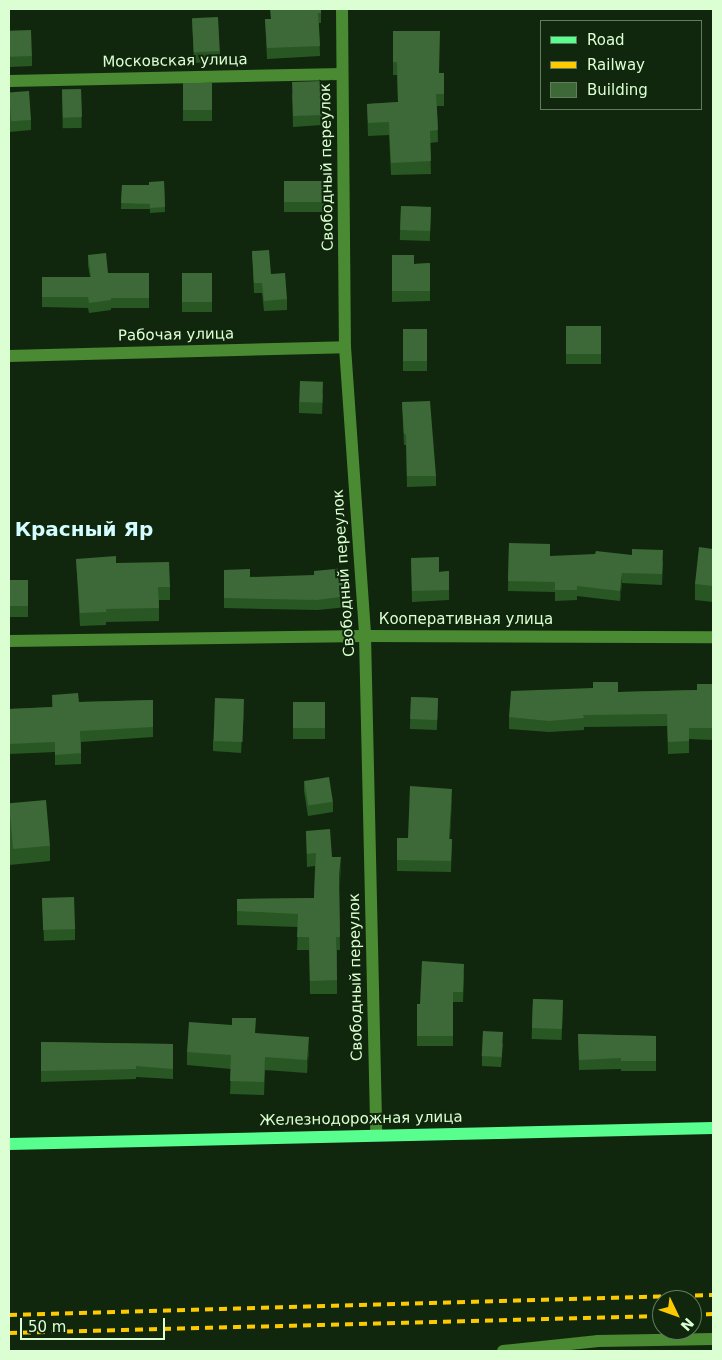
<!DOCTYPE html>
<meta charset="utf-8">
<style>
body{margin:0}
#map{position:relative;width:722px;height:1360px;overflow:hidden;background:#10270d;font-family:"DejaVu Sans",sans-serif}
div>[style]{position:absolute}
.minor>*{height:12px;margin:-6px;padding:0 6px;transform-origin:6px;border-radius:6px;background:#4a8a33}
.major>*{height:12px;margin:-6px;padding:0 6px;transform-origin:6px;border-radius:6px;background:#59ff8e}
.rail>*{height:4px;margin-top:-2px;transform-origin:0;background:repeating-linear-gradient(90deg,#fdc900 0 8px,transparent 0 14px)}
.wall>*{inset:0;background:#295724;transform-origin:0 0}
.shaded-wall>*{inset:0;background:#173c13}
.building>*{inset:0;background:#3c6937;transform-origin:0 0}
span{translate:-50% -50%;white-space:nowrap;text-align:center;line-height:1.15;-webkit-text-stroke:4px #10270d;paint-order:stroke}
.street-label{font-size:15px;color:#dbffd2}
.district-label{font-size:20px;color:#d4fdff;font-weight:700}
.frame{position:absolute;inset:0;border:10px solid #dbffd2;pointer-events:none}
.legend{position:absolute;left:540px;top:20px;width:162px;height:90px;box-sizing:border-box;background:#10270d;border:1px solid #617d5c;margin:0;padding:6px 9px;list-style:none;font-size:15px;color:#dbffd2}
.legend li{display:flex;align-items:center;gap:10px;height:25px}
.legend b{width:25px;border:1px solid #617d5c}
.north{position:absolute;left:652px;top:1290px;width:50px;height:50px;box-sizing:border-box;background:#10270d;border:1px solid #617d5c;border-radius:50%;rotate:132deg;font-size:14px;font-weight:700;line-height:20px;text-align:center;color:#dbffd2}
.north::after{content:'';display:block;margin:auto;width:18px;height:22px;background:#fdc900;clip-path:polygon(50% 0,100% 100%,50% 72%,0 100%)}
.scale{position:absolute;left:20px;top:1318px;width:145px;height:22px;box-sizing:border-box;border:2px solid #dbffd2;border-top:0;padding-left:6px;font-size:15px;line-height:18px;white-space:nowrap;color:#dbffd2;-webkit-text-stroke:4px #10270d;paint-order:stroke}
</style>
<div id="map">
<div class="minor">
<i style="left:342px;top:9px;width:338px;rotate:89.5deg"></i>
<i style="left:345px;top:347px;width:290px;rotate:86deg"></i>
<i style="left:365px;top:636px;width:499px;rotate:88.7deg"></i>
<i style="left:9px;top:81px;width:333px;rotate:-1.2deg"></i>
<i style="left:9px;top:356px;width:336px;rotate:-1.5deg"></i>
<i style="left:9px;top:641px;width:356px;rotate:-0.8deg"></i>
<i style="left:365px;top:636px;width:348px;rotate:0.2deg"></i>
<i style="left:503px;top:1351px;width:96px;rotate:-6deg"></i>
<i style="left:598px;top:1341px;width:115px;rotate:-1deg"></i>
</div>
<div class="major">
<i style="left:9px;top:1144px;width:704px;rotate:-1.3deg"></i>
</div>
<div class="rail">
<i style="left:9px;top:1315px;width:704px;rotate:-1.63deg"></i>
<i style="left:692px;top:1315px;width:21px;rotate:-3deg"></i>
<i style="left:9px;top:1333px;width:653px;rotate:-1.49deg"></i>
</div>
<div class="wall">
<i style="clip-path:polygon(321px 9px,321px 23px,319px 23px,320px 56px,267px 59px,265px 19px,270px 19px)"></i>
<i style="clip-path:polygon(192px 19px,220px 51px,220px 61px,194px 63px)"></i>
<i style="clip-path:polygon(393px 31px,439px 73px,444px 73px,444px 106px,437px 106px,438px 142px,430px 143px,431px 174px,391px 175px,389px 135px,368px 136px,367px 104px,398px 102px,397px 75px,393px 75px)"></i>
<i style="clip-path:polygon(9px 32px,32px 56px,32px 66px,9px 67px)"></i>
<i style="left:183px;top:83px;width:29px;height:38px"></i>
<i style="left:81px;top:89px;width:39px;height:19px;rotate:89deg"></i>
<i style="clip-path:polygon(9px 93px,31px 120px,31px 130px,9px 132px)"></i>
<i style="clip-path:polygon(292px 93px,322px 115px,322px 125px,293px 127px)"></i>
<i style="clip-path:polygon(164px 181px,165px 212px,150px 213px,150px 209px,121px 209px,122px 185px,149px 185px)"></i>
<i style="left:284px;top:181px;width:40px;height:31px"></i>
<i style="left:401px;top:206px;width:30px;height:34px;rotate:2deg"></i>
<i style="clip-path:polygon(252px 251px,287px 299px,287px 310px,264px 311px,262px 293px,254px 293px)"></i>
<i style="clip-path:polygon(88px 255px,108px 273px,149px 273px,149px 308px,111px 308px,111px 310px,89px 313px,88px 308px,42px 307px,42px 277px,90px 277px,88px 265px)"></i>
<i style="clip-path:polygon(392px 255px,414px 264px,430px 263px,430px 301px,392px 302px)"></i>
<i style="left:182px;top:273px;width:30px;height:39px"></i>
<i style="left:566px;top:326px;width:35px;height:38px"></i>
<i style="left:403px;top:329px;width:24px;height:42px"></i>
<i style="clip-path:polygon(323px 393px,322px 414px,299px 413px,299px 402px)"></i>
<i style="clip-path:polygon(402px 402px,436px 476px,436px 486px,407px 487px,406px 445px,404px 445px)"></i>
<i style="clip-path:polygon(509px 543px,550px 556px,663px 561px,662px 585px,622px 583px,620px 601px,577px 596px,577px 600px,555px 601px,555px 592px,508px 591px)"></i>
<i style="clip-path:polygon(713px 549px,713px 602px,695px 600px,695px 584px)"></i>
<i style="clip-path:polygon(411px 558px,439px 572px,449px 571px,449px 600px,412px 602px)"></i>
<i style="clip-path:polygon(76px 559px,116px 563px,170px 587px,170px 600px,159px 600px,159px 621px,106px 622px,106px 625px,80px 626px)"></i>
<i style="clip-path:polygon(224px 570px,250px 577px,348px 596px,348px 607px,317px 610px,224px 608px)"></i>
<i style="left:9px;top:580px;width:19px;height:37px"></i>
<i style="clip-path:polygon(713px 684px,713px 740px,689px 739px,689px 753px,668px 754px,667px 726px,584px 727px,584px 730px,549px 732px,509px 729px,509px 717px,618px 692px,697px 690px)"></i>
<i style="clip-path:polygon(52px 695px,79px 702px,153px 700px,153px 737px,81px 742px,81px 764px,55px 765px,55px 752px,9px 754px,9px 709px,52px 707px)"></i>
<i style="left:411px;top:697px;width:27px;height:32px;rotate:2deg"></i>
<i style="left:325px;top:702px;width:37px;height:32px;rotate:90deg"></i>
<i style="clip-path:polygon(244px 710px,241px 753px,213px 751px,213px 741px)"></i>
<i style="clip-path:polygon(304px 781px,333px 802px,333px 812px,308px 816px,304px 791px)"></i>
<i style="clip-path:polygon(452px 799px,450px 839px,452px 839px,451px 872px,397px 871px,397px 838px,408px 838px)"></i>
<i style="clip-path:polygon(9px 804px,50px 846px,50px 861px,9px 865px)"></i>
<i style="clip-path:polygon(306px 831px,332px 857px,341px 871px,339px 887px,340px 950px,337px 950px,337px 994px,310px 994px,309px 950px,297px 950px,298px 927px,237px 925px,237px 899px,314px 898px,315px 866px,307px 867px)"></i>
<i style="clip-path:polygon(42px 898px,75px 929px,75px 940px,44px 941px)"></i>
<i style="clip-path:polygon(464px 974px,463px 1002px,453px 1002px,453px 1046px,417px 1046px,417px 1004px,420px 1004px)"></i>
<i style="left:533px;top:999px;width:30px;height:40px;rotate:2deg"></i>
<i style="clip-path:polygon(256px 1033px,309px 1050px,307px 1073px,265px 1070px,264px 1095px,230px 1094px,231px 1069px,187px 1065px,187px 1052px)"></i>
<i style="clip-path:polygon(578px 1034px,656px 1036px,656px 1071px,621px 1071px,621px 1069px,579px 1070px)"></i>
<i style="clip-path:polygon(41px 1042px,173px 1044px,173px 1079px,136px 1077px,136px 1079px,41px 1082px)"></i>
<i style="clip-path:polygon(503px 1043px,501px 1067px,482px 1066px,482px 1056px)"></i>
</div>
<div class="shaded-wall">
<i style="clip-path:polygon(622px 573px,622px 583px,620px 601px,620px 591px)"></i>
<i style="clip-path:polygon(244px 699px,244px 710px,241px 753px,241px 742px)"></i>
<i style="clip-path:polygon(452px 789px,452px 799px,449px 849px,449px 839px)"></i>
<i style="clip-path:polygon(341px 857px,341px 871px,339px 888px,339px 874px)"></i>
<i style="clip-path:polygon(464px 964px,464px 974px,463px 1002px,463px 992px)"></i>
<i style="clip-path:polygon(309px 1037px,309px 1050px,307px 1073px,307px 1060px)"></i>
</div>
<div class="building">
<i style="clip-path:polygon(270px 9px,321px 9px,321px 13px,318px 13px,320px 46px,267px 48px,265px 19px,271px 19px)"></i>
<i style="left:218px;top:17px;width:34px;height:26px;rotate:87deg"></i>
<i style="left:31px;top:30px;width:26px;height:22px;rotate:88deg"></i>
<i style="clip-path:polygon(393px 31px,440px 31px,439px 73px,444px 73px,444px 94px,436px 94px,438px 130px,430px 131px,431px 161px,391px 163px,389px 122px,368px 123px,367px 104px,398px 102px,397px 62px,393px 62px)"></i>
<i style="left:321px;top:81px;width:34px;height:29px;rotate:88deg"></i>
<i style="left:183px;top:83px;width:29px;height:27px"></i>
<i style="left:81px;top:89px;width:28px;height:19px;rotate:88deg"></i>
<i style="left:29px;top:91px;width:29px;height:20px;rotate:86deg"></i>
<i style="clip-path:polygon(164px 181px,165px 207px,150px 208px,150px 204px,121px 203px,122px 185px,149px 185px,149px 182px)"></i>
<i style="left:284px;top:181px;width:40px;height:21px"></i>
<i style="left:401px;top:206px;width:30px;height:24px;rotate:2deg"></i>
<i style="clip-path:polygon(269px 250px,271px 274px,285px 273px,287px 299px,264px 301px,262px 283px,254px 283px,252px 251px)"></i>
<i style="clip-path:polygon(106px 253px,108px 273px,149px 273px,149px 298px,111px 298px,111px 300px,89px 303px,88px 297px,42px 297px,42px 277px,91px 277px,88px 255px)"></i>
<i style="clip-path:polygon(392px 255px,414px 255px,414px 264px,430px 263px,430px 291px,392px 291px)"></i>
<i style="left:182px;top:273px;width:30px;height:29px"></i>
<i style="left:566px;top:326px;width:35px;height:28px"></i>
<i style="left:403px;top:329px;width:24px;height:32px"></i>
<i style="left:300px;top:381px;width:23px;height:21px;rotate:2deg"></i>
<i style="clip-path:polygon(430px 401px,436px 476px,407px 476px,406px 434px,404px 434px,402px 402px)"></i>
<i style="clip-path:polygon(509px 543px,550px 544px,550px 556px,595px 554px,596px 551px,632px 555px,632px 549px,663px 550px,662px 574px,622px 573px,620px 591px,577px 586px,577px 590px,555px 590px,555px 582px,508px 581px)"></i>
<i style="clip-path:polygon(699px 547px,713px 549px,713px 586px,695px 584px)"></i>
<i style="clip-path:polygon(116px 556px,116px 563px,169px 562px,170px 587px,158px 587px,159px 608px,106px 609px,106px 612px,80px 613px,76px 559px)"></i>
<i style="clip-path:polygon(439px 557px,439px 572px,449px 571px,449px 590px,412px 591px,411px 558px)"></i>
<i style="clip-path:polygon(345px 568px,348px 596px,317px 600px,224px 598px,224px 570px,250px 569px,250px 577px,314px 575px,314px 571px)"></i>
<i style="left:9px;top:580px;width:19px;height:26px"></i>
<i style="clip-path:polygon(593px 682px,618px 682px,618px 692px,697px 690px,697px 684px,713px 684px,713px 728px,689px 728px,689px 741px,668px 742px,667px 714px,583px 715px,584px 718px,549px 721px,509px 717px,511px 691px,593px 688px)"></i>
<i style="clip-path:polygon(78px 693px,79px 702px,153px 700px,153px 727px,80px 731px,81px 753px,55px 755px,55px 742px,9px 744px,9px 709px,53px 707px,52px 695px)"></i>
<i style="left:411px;top:697px;width:27px;height:22px;rotate:2deg"></i>
<i style="left:215px;top:698px;width:29px;height:43px;rotate:2deg"></i>
<i style="left:325px;top:702px;width:26px;height:32px;rotate:90deg"></i>
<i style="left:329px;top:777px;width:25px;height:25px;rotate:81deg"></i>
<i style="clip-path:polygon(410px 786px,452px 789px,449px 839px,452px 839px,451px 861px,397px 860px,397px 838px,408px 838px)"></i>
<i style="left:46px;top:800px;width:46px;height:37px;rotate:85deg"></i>
<i style="clip-path:polygon(330px 829px,332px 857px,341px 857px,339px 874px,340px 937px,336px 937px,337px 980px,310px 981px,309px 937px,297px 937px,298px 914px,237px 911px,237px 899px,314px 898px,316px 853px,307px 854px,306px 831px)"></i>
<i style="left:74px;top:897px;width:32px;height:32px;rotate:88deg"></i>
<i style="clip-path:polygon(422px 961px,464px 964px,463px 992px,453px 992px,453px 1036px,417px 1036px,417px 1004px,420px 1004px)"></i>
<i style="left:533px;top:999px;width:30px;height:29px;rotate:2deg"></i>
<i style="clip-path:polygon(232px 1018px,256px 1018px,255px 1033px,309px 1037px,307px 1060px,265px 1057px,264px 1082px,230px 1081px,231px 1055px,187px 1052px,189px 1022px,232px 1025px)"></i>
<i style="left:483px;top:1031px;width:20px;height:25px;rotate:3deg"></i>
<i style="clip-path:polygon(578px 1034px,656px 1036px,656px 1061px,621px 1061px,621px 1058px,579px 1060px)"></i>
<i style="clip-path:polygon(41px 1042px,173px 1044px,173px 1069px,136px 1066px,136px 1069px,41px 1071px)"></i>
</div>
<div class="street-label">
<span style="left:175px;top:61px;rotate:-1deg">Московская улица</span>
<span style="left:327px;top:167px;rotate:-91deg">Свободный переулок</span>
<span style="left:176px;top:335px;rotate:-1deg">Рабочая улица</span>
<span style="left:344px;top:573px;rotate:-94deg">Свободный переулок</span>
<span style="left:466px;top:620px">Кооперативная улица</span>
<span style="left:356px;top:977px;rotate:-91deg">Свободный переулок</span>
<span style="left:361px;top:1119px;rotate:-1deg">Железнодорожная улица</span>
</div>
<div class="district-label">
<span style="left:84px;top:529px">Красный Яр</span>
</div>
<div class="frame"></div>
<ul class="legend">
<li><b style="height:6px;background:#59ff8e"></b>Road</li>
<li><b style="height:6px;background:#fdc900"></b>Railway</li>
<li><b style="height:14px;background:#3c6937"></b>Building</li>
</ul>
<div class="north">N</div>
<div class="scale">50 m</div>
</div>
